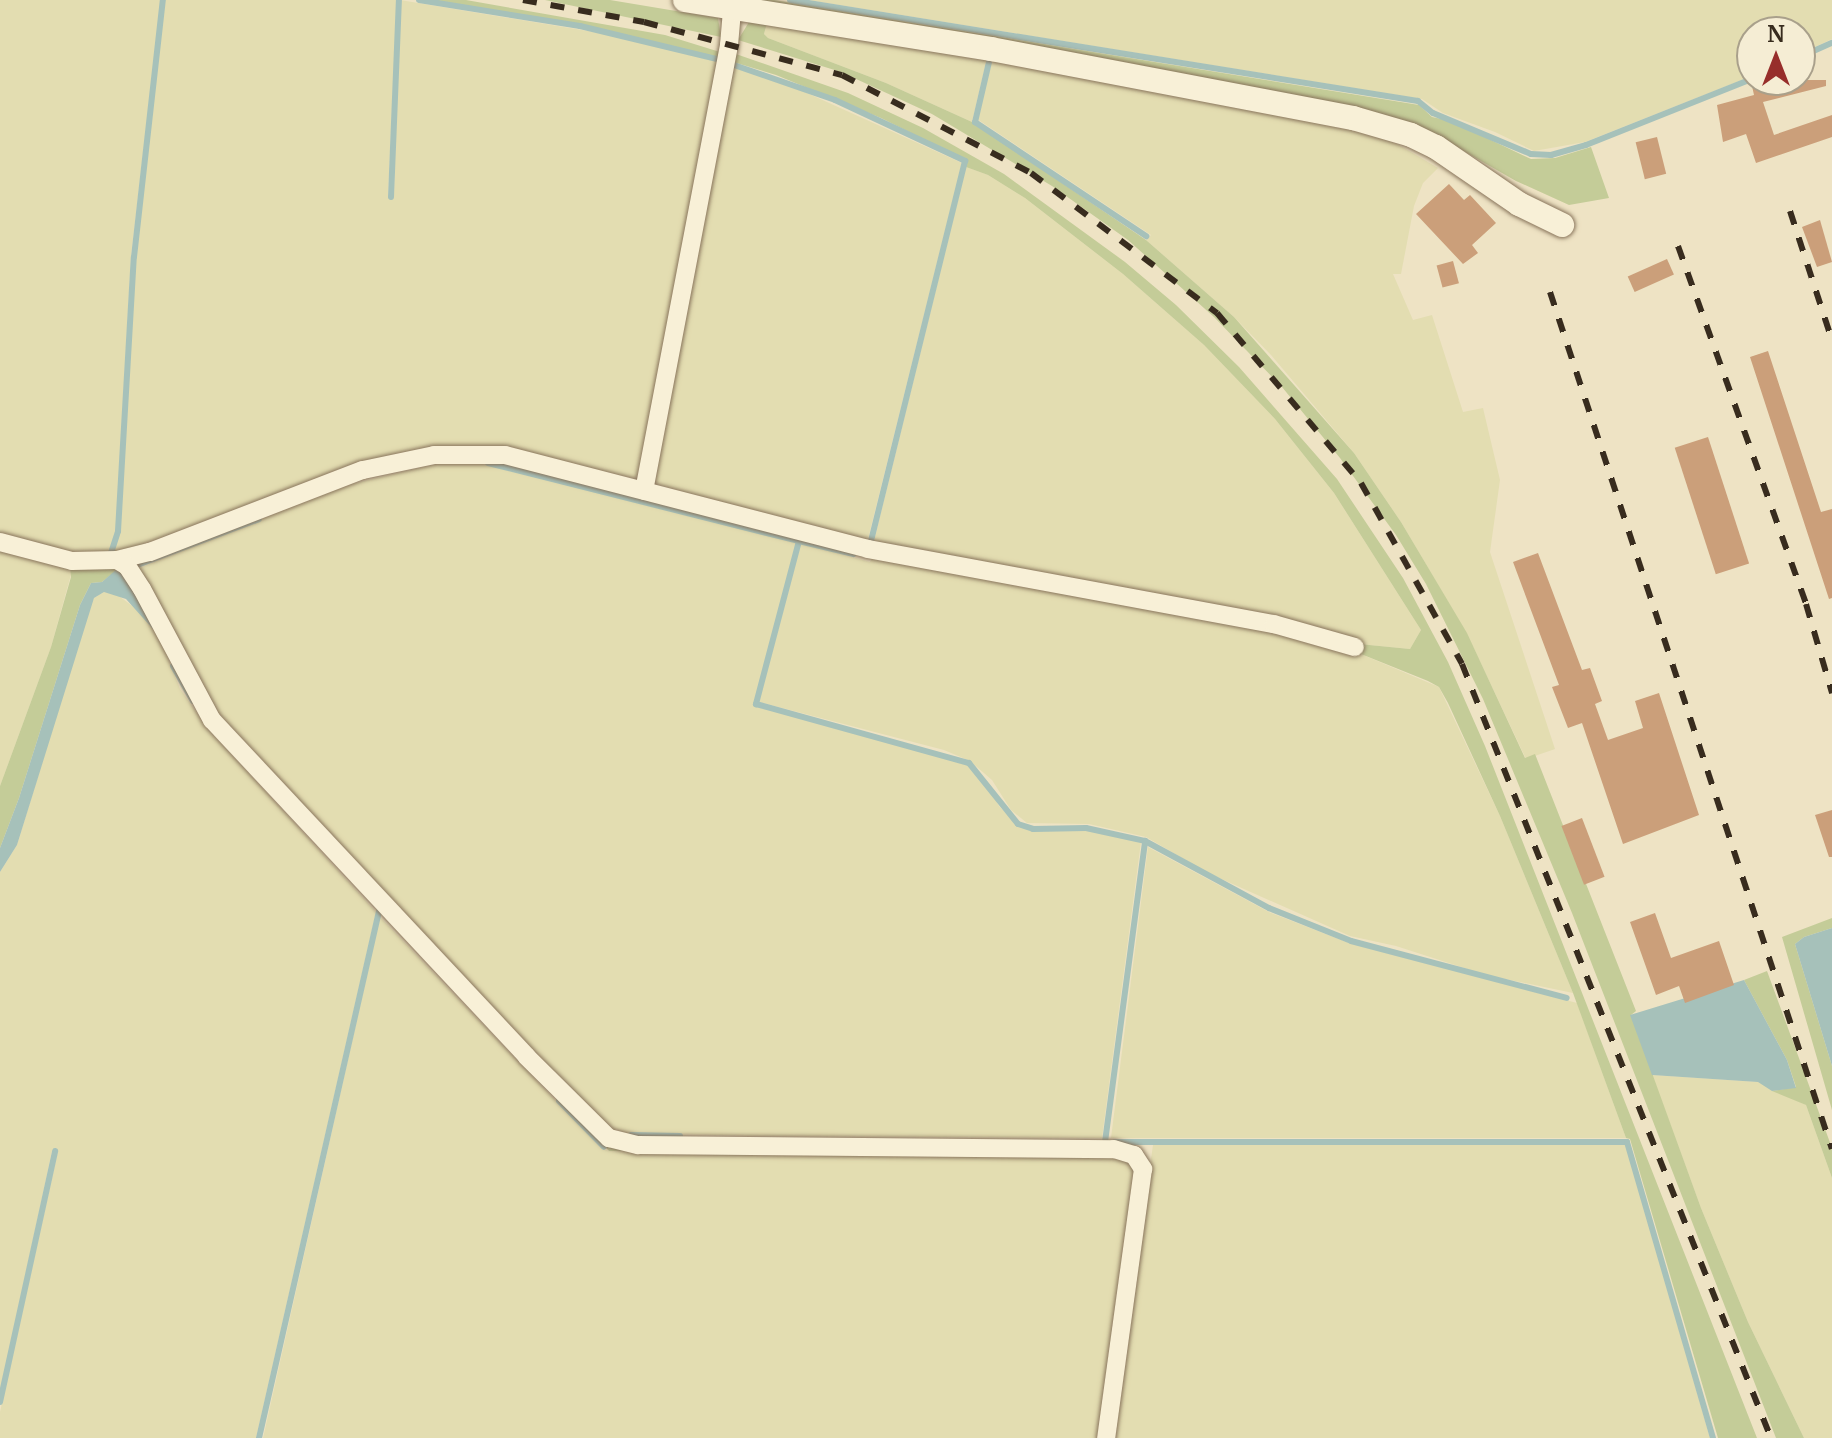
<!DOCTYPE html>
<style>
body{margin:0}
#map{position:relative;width:1832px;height:1438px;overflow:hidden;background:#eee3c4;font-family:Merriweather,serif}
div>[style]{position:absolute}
.farmland>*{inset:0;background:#e3ddb1}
.green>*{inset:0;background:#c4cc98}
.water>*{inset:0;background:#a6c1ba}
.stream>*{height:6px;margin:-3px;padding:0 3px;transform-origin:3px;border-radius:3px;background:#a6c1ba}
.building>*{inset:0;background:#cb9f7a;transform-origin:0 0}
.roads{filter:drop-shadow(0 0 2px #88745b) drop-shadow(0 0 2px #88745b)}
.street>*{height:18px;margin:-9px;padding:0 9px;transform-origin:9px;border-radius:9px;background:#f8f0d7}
.secondary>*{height:24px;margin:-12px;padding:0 12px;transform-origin:12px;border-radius:12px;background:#f8f0d7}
.rail>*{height:6px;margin-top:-3px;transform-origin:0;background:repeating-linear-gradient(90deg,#382c1e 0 14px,transparent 0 28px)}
span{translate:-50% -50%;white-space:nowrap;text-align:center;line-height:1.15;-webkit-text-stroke:6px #f5edd4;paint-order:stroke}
.north{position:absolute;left:1736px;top:16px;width:80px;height:80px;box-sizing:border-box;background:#f5edd4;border:2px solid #a9a08b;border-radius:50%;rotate:0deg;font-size:22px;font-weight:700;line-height:32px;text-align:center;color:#382c1e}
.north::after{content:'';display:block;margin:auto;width:28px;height:36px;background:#972e2b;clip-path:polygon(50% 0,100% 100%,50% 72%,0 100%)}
</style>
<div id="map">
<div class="farmland">
<i style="clip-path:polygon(0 0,161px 0,131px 256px,116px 529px,109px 554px,90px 557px,0 535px)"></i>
<i style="clip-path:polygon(165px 0,397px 0,388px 195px,394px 194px,400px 0,618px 36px,717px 61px,641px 471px,637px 476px,633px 478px,487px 446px,431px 448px,340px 469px,189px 529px,113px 554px,120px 532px,135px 256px)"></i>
<i style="clip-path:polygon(808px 0,1832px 0,1832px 39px,1800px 54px,1800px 32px,1752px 32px,1752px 76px,1585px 142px,1534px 151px,1495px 132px,1443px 113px,1422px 99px)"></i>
<i style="clip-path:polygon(767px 23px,987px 58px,972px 122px,886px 83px,768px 38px,764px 34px)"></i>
<i style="clip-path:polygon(993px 58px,1370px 134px,1399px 145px,1438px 168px,1423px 183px,1414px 206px,1401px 274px,1393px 274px,1413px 320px,1432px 315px,1463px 412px,1483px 408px,1500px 480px,1490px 552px,1555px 749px,1526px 759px,1467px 634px,1401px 522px,1354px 453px,1271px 355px,1234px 317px,1146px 240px,1151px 235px,977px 119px)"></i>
<i style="clip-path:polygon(730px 67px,776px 79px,962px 163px,867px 543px,653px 483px)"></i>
<i style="clip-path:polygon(966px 167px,988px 175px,1025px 198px,1123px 274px,1204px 345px,1275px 419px,1334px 493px,1421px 630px,1410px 649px,1359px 644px,873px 545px)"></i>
<i style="clip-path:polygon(474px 462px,798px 541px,755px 705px,968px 764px,987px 783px,999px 806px,1017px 825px,1033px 830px,1086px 829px,1141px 842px,1102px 1138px,761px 1136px,625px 1133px,616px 1129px,612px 1137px,218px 714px,134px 570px,347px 485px,440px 463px)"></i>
<i style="clip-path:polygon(801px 543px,870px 562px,873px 557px,1273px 630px,1356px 652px,1439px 687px,1500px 816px,1573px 993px,1486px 975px,1396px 946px,1350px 936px,1208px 873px,1146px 837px,1089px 824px,1027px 823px,1011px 810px,992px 780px,970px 761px,944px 750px,759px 702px)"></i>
<i style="clip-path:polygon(0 547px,70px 566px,72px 571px,51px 647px,0 786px)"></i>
<i style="clip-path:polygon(104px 592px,115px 593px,139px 611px,160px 637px,180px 689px,209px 730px,376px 912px,256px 1438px,0 1438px,0 1412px,58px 1151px,52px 1151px,0 1393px,0 872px,17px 845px,89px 609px,94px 598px)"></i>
<i style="clip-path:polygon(1148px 847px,1269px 912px,1349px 943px,1577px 1003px,1626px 1138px,1111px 1138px)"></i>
<i style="clip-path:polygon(380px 917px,600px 1147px,609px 1151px,1114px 1155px,1126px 1159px,1133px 1168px,1134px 1178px,1099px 1438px,263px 1438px)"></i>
<i style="clip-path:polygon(1652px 1075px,1759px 1082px,1806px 1105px,1832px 1178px,1832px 1438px,1804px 1438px,1748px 1322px,1701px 1208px)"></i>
<i style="clip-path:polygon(1626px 1144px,1710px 1438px,1111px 1438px,1153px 1145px)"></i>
</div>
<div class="green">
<i style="clip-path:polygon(427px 0,466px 0,665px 35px,720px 52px,718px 58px,580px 25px)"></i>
<i style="clip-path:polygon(545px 0,610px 0,718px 18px,721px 37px)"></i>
<i style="clip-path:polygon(727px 0,774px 0,1419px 105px,1432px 117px,1451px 121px,1531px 159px,1555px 158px,1591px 147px,1609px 198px,1569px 205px,1516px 181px,1427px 130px)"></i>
<i style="clip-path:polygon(749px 22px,767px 23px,764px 34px,768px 38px,886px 83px,972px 122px,1146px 240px,1234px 317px,1354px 453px,1401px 522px,1467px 633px,1525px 758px,1535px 754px,1636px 1011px,1631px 1015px,1701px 1208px,1748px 1322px,1804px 1438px,1776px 1438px,1572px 913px,1483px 699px,1426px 584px,1396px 535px,1340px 458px,1282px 387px,1214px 317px,1128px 240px,1052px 186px,932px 114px,841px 72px,738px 40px)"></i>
<i style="clip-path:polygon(733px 53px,848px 93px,923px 128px,1004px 174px,1125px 262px,1176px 305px,1239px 367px,1337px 479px,1403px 578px,1448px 662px,1485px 746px,1757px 1438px,1718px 1438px,1630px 1139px,1626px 1138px,1573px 993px,1500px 816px,1448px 703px,1439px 687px,1428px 681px,1356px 652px,1359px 644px,1410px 649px,1421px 630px,1334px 493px,1275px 419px,1204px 345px,1123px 274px,1025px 198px,988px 175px,966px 167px,967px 161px,881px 118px,776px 75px,730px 61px)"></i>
<i style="clip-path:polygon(70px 566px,119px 567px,128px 574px,211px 722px,498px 1032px,607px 1141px,638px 1147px,916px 1148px,1116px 1152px,1127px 1156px,1137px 1169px,1138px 1177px,1102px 1438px,1099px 1438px,1134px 1178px,1133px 1168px,1126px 1159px,1114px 1155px,915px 1151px,609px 1151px,211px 725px,185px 685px,149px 615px,118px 569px,102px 582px,91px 583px,80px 605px,19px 798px,0 848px,0 786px,51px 647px,71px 577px)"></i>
<i style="clip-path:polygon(1832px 918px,1832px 928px,1804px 937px,1795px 944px,1832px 1066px,1832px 1110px,1782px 937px)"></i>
<i style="clip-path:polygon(1767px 971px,1832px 1148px,1832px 1178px,1806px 1105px,1772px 1091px,1796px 1087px,1787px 1060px,1744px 980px)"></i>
</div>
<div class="water">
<i style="clip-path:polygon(118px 568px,126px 576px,160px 637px,126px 599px,104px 592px,94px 598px,17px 845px,0 872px,0 848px,19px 798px,80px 605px,91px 583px,102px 582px)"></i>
<i style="clip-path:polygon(1832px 928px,1832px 1066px,1795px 944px,1804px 937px)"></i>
<i style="clip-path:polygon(1744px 980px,1787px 1060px,1796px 1088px,1772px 1091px,1758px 1082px,1652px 1075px,1630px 1015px)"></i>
</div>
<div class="stream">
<i style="left:419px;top:0;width:163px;rotate:9.2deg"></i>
<i style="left:580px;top:26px;width:140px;rotate:13.6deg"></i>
<i style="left:790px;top:0;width:636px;rotate:9.14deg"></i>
<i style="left:1418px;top:101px;width:19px;rotate:39deg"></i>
<i style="left:1433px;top:113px;width:106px;rotate:22.7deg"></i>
<i style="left:1531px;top:154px;width:20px;rotate:3deg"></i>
<i style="left:1551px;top:155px;width:36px;rotate:-16deg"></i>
<i style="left:1586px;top:145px;width:179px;rotate:-21.7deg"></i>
<i style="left:1800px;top:57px;width:35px;rotate:-24deg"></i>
<i style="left:989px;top:62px;width:62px;rotate:103.1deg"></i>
<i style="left:975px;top:122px;width:206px;rotate:33.7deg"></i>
<i style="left:734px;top:65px;width:107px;rotate:19.1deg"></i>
<i style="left:835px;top:100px;width:144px;rotate:25.1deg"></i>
<i style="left:965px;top:161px;width:392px;rotate:103.9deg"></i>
<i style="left:391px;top:197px;width:197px;rotate:-87.7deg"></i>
<i style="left:488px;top:463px;width:321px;rotate:14.1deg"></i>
<i style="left:799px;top:541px;width:169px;rotate:104.8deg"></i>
<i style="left:756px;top:704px;width:221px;rotate:15.5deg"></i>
<i style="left:969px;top:763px;width:78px;rotate:51.2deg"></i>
<i style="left:1018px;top:824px;width:16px;rotate:18deg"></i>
<i style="left:1033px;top:829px;width:53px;rotate:-1.1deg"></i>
<i style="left:1086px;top:828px;width:60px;rotate:12.4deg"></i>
<i style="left:1145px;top:841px;width:141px;rotate:28.4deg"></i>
<i style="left:1269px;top:908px;width:88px;rotate:21.9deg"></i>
<i style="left:1351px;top:941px;width:223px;rotate:14.8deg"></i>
<i style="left:799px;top:541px;width:56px;rotate:13.5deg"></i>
<i style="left:111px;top:553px;width:23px;rotate:-72deg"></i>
<i style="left:118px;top:531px;width:274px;rotate:-86.7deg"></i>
<i style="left:134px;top:257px;width:259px;rotate:-83.6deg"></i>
<i style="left:140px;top:564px;width:127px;rotate:-20.7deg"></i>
<i style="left:173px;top:666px;width:40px;rotate:60.3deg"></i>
<i style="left:559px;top:1101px;width:64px;rotate:45.6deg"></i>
<i style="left:631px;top:1135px;width:49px;rotate:1.2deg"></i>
<i style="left:1105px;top:1142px;width:304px;rotate:-82.4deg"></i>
<i style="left:1115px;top:1142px;width:512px"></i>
<i style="left:1627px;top:1142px;width:308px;rotate:73.8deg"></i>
<i style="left:0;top:1402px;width:257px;rotate:-77.6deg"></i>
<i style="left:259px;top:1438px;width:540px;rotate:-77.17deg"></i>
</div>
<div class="building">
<i style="clip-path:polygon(1777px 80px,1826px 80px,1826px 86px,1763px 102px,1774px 135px,1832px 115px,1832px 137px,1756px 163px,1746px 134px,1723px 142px,1717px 105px,1754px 95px,1752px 86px)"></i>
<i style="left:1657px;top:137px;width:38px;height:22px;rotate:76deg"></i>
<i style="clip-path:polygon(1449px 184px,1464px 200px,1470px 195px,1496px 223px,1472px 245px,1478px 253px,1463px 264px,1416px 214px)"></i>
<i style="clip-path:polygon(1820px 220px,1832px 262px,1817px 267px,1802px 227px)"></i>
<i style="left:1667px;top:259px;width:17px;height:43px;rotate:66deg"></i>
<i style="left:1453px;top:261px;width:23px;height:17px;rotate:75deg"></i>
<i style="clip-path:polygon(1768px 351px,1821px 512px,1832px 509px,1832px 598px,1829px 599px,1750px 357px)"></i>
<i style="left:1708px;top:437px;width:133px;height:35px;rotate:72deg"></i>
<i style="clip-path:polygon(1538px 553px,1582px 670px,1590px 668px,1602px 701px,1595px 704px,1608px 740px,1643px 728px,1635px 701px,1659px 693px,1699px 815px,1623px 844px,1582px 723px,1568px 728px,1552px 687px,1559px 685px,1513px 562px)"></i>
<i style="clip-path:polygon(1832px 810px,1832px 857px,1829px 857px,1815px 815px)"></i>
<i style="left:1582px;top:818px;width:63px;height:22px;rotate:69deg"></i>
<i style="clip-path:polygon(1655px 913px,1671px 958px,1719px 941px,1734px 985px,1685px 1003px,1679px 986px,1656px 995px,1630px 922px)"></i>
</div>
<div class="roads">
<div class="street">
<i style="left:644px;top:491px;width:454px;rotate:-79.2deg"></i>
<i style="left:729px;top:45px;width:38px;rotate:-85deg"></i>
<i style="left:0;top:542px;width:74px;rotate:14.8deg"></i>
<i style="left:72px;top:561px;width:45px;rotate:-1.3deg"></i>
<i style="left:117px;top:560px;width:34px;rotate:-14deg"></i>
<i style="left:150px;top:552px;width:228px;rotate:-21.1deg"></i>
<i style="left:363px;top:470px;width:73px;rotate:-11.9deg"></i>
<i style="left:434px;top:455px;width:71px"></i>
<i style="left:505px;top:455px;width:375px;rotate:14.5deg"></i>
<i style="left:868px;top:549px;width:413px;rotate:10.5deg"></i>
<i style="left:1274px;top:624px;width:84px;rotate:15.9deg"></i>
<i style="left:117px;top:560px;width:12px;rotate:31deg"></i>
<i style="left:127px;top:566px;width:27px;rotate:57deg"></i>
<i style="left:142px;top:589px;width:149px;rotate:61.9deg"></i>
<i style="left:212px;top:720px;width:460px;rotate:46.9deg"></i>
<i style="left:526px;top:1056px;width:117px;rotate:44.7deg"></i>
<i style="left:609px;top:1138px;width:30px;rotate:14deg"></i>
<i style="left:638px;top:1145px;width:476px;rotate:0.5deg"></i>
<i style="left:1114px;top:1149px;width:21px;rotate:17deg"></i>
<i style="left:1134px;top:1155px;width:17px;rotate:57deg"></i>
<i style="left:1143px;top:1169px;width:272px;rotate:97.8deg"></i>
</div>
<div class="secondary">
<i style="left:685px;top:0;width:310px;rotate:9.1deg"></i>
<i style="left:991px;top:49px;width:369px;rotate:10.8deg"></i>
<i style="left:1353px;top:118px;width:60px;rotate:16.3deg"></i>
<i style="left:1411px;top:135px;width:28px;rotate:26deg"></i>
<i style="left:1436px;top:147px;width:101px;rotate:34.5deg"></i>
<i style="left:1519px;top:204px;width:48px;rotate:26deg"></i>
</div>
</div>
<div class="rail">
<i style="left:523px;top:0;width:123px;rotate:10.3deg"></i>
<i style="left:644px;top:22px;width:205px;rotate:15deg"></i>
<i style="left:842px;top:75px;width:213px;rotate:27.4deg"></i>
<i style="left:1031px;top:173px;width:233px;rotate:37deg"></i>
<i style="left:1217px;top:313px;width:223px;rotate:49.7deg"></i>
<i style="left:1361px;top:483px;width:207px;rotate:60.8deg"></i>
<i style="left:1462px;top:664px;width:833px;rotate:68.24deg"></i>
<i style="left:1790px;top:211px;width:136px;rotate:72deg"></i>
<i style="left:1678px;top:246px;width:380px;rotate:70.3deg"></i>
<i style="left:1806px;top:604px;width:93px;rotate:73.7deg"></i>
<i style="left:1550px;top:292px;width:902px;rotate:71.79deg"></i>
</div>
<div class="north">N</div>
</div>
